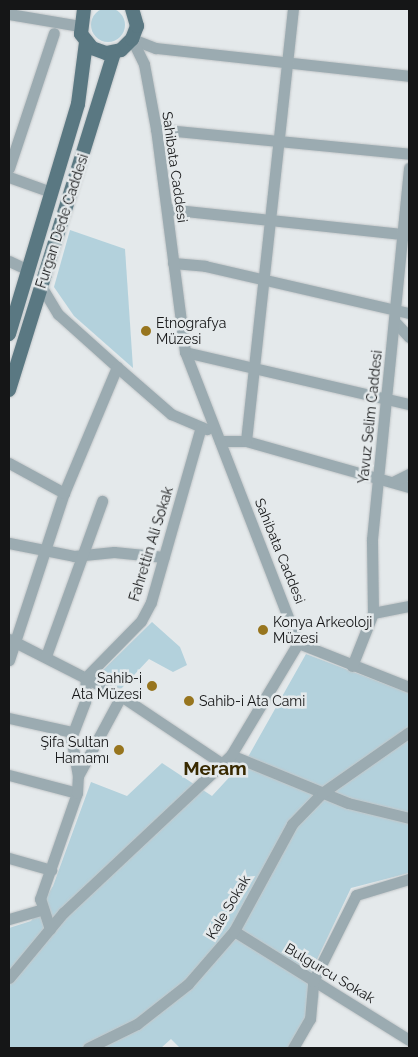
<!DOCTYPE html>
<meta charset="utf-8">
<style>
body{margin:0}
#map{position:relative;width:418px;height:1057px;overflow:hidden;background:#e4e9eb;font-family:Raleway,sans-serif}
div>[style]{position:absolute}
.green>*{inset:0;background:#b3d1dc}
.round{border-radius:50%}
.roads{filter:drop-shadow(0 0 1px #c3c7c9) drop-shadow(0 0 1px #c3c7c9)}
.minor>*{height:11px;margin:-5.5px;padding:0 5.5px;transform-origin:5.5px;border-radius:5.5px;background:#9babb1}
.major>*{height:14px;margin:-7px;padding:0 7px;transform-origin:7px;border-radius:7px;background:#5a7882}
.dots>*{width:14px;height:14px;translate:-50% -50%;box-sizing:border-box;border:2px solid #e4e9eb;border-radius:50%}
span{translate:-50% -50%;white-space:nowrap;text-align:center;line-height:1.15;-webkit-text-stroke:5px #e4e9eb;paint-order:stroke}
.street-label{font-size:14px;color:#151617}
.poi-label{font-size:14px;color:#151617}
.left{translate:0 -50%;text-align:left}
.right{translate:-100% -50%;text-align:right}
.district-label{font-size:19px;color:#382900;font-weight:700}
.frame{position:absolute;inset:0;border:10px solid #151617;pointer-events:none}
</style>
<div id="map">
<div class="green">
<i class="round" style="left:91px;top:8px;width:34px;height:34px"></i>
<i style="clip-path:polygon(70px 230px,125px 249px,133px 368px,74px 316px,54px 287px)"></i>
<i style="clip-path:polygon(152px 622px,180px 647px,187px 665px,173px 672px,149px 659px,120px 690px,100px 673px)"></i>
<i style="clip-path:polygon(306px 654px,409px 693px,409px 873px,351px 888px,313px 968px,319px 996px,312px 1027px,297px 1048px,180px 1048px,171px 1039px,161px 1048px,9px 1048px,9px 928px,31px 921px,53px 886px,91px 782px,127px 796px,162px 763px,212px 796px,248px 757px)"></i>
</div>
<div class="roads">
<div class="minor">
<i style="left:9px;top:14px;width:72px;rotate:9.6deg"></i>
<i style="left:132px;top:39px;width:26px;rotate:21deg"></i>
<i style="left:156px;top:48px;width:255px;rotate:6.3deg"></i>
<i style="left:156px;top:129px;width:254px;rotate:5.6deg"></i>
<i style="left:9px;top:168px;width:142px;rotate:-71.6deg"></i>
<i style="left:9px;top:177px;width:45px;rotate:19.7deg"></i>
<i style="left:167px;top:209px;width:243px;rotate:6.1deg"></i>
<i style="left:9px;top:261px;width:21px;rotate:25deg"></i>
<i style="left:173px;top:263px;width:32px;rotate:5deg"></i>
<i style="left:205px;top:266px;width:209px;rotate:13deg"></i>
<i style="left:41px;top:286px;width:33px;rotate:59deg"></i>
<i style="left:58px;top:314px;width:79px;rotate:41.9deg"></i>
<i style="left:117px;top:367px;width:72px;rotate:41deg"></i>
<i style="left:171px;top:414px;width:39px;rotate:23deg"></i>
<i style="left:396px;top:323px;width:19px;rotate:47deg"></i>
<i style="left:185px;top:352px;width:230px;rotate:13.1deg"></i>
<i style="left:220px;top:441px;width:26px"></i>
<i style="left:246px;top:441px;width:169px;rotate:15.8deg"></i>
<i style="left:246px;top:441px;width:435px;rotate:-83.8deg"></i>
<i style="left:9px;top:463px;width:63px;rotate:28.6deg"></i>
<i style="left:393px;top:482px;width:18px;rotate:-27deg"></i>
<i style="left:9px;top:543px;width:66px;rotate:11.3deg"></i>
<i style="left:74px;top:556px;width:40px;rotate:-5.7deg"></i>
<i style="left:114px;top:552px;width:50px;rotate:5.7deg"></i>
<i style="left:373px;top:613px;width:37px;rotate:-11deg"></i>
<i style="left:9px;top:639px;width:126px;rotate:27deg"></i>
<i style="left:121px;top:696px;width:120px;rotate:33.8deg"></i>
<i style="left:298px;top:643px;width:119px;rotate:21.6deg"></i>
<i style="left:46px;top:656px;width:165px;rotate:-70.1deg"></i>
<i style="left:9px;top:660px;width:176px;rotate:-71.8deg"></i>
<i style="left:64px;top:493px;width:137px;rotate:-67.2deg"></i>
<i style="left:352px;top:666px;width:57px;rotate:-68.4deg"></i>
<i style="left:373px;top:613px;width:74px;rotate:-90.8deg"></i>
<i style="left:372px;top:539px;width:373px;rotate:-84.3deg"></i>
<i style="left:9px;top:718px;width:65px;rotate:12.5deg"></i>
<i style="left:231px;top:755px;width:126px;rotate:22.3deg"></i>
<i style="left:348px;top:803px;width:63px;rotate:13.8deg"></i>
<i style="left:9px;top:775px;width:70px;rotate:14.8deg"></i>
<i style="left:78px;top:776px;width:39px;rotate:-100deg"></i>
<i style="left:71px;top:738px;width:40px;rotate:-69deg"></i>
<i style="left:85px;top:701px;width:24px;rotate:-88deg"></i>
<i style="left:86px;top:677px;width:78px;rotate:-45.5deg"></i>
<i style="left:141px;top:621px;width:21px;rotate:-62deg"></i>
<i style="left:151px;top:602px;width:182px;rotate:-74.1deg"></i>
<i style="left:9px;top:858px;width:44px;rotate:15.9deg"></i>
<i style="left:9px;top:919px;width:33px;rotate:-16deg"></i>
<i style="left:50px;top:929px;width:32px;rotate:-108deg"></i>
<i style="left:40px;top:899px;width:112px;rotate:-70.8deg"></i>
<i style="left:77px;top:793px;width:17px;rotate:-87deg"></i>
<i style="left:78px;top:776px;width:91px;rotate:-61.7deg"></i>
<i style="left:234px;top:931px;width:206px;rotate:31.9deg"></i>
<i style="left:9px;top:978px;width:85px;rotate:-50.3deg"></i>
<i style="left:63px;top:913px;width:231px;rotate:-43.2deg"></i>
<i style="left:231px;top:755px;width:131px;rotate:-59.1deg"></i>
<i style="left:298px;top:643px;width:312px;rotate:-111.2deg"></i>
<i style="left:185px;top:352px;width:225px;rotate:-97.4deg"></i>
<i style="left:156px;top:129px;width:66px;rotate:-100.5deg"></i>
<i style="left:144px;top:64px;width:28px;rotate:-116deg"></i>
<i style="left:88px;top:1048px;width:55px;rotate:-26.1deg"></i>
<i style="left:137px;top:1024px;width:65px;rotate:-38.1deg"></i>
<i style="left:188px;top:984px;width:70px;rotate:-49deg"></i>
<i style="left:234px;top:931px;width:122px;rotate:-61.5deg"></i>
<i style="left:292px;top:824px;width:43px;rotate:-45.9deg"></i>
<i style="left:322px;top:793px;width:106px;rotate:-35deg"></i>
<i style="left:293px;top:1048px;width:34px;rotate:-60deg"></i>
<i style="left:310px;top:1019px;width:38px;rotate:-85deg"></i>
<i style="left:313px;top:981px;width:96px;rotate:-63.4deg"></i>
<i style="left:356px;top:895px;width:55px;rotate:-16.8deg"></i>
</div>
<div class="major">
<i style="left:84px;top:9px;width:25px;rotate:97deg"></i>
<i style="left:81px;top:34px;width:18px;rotate:52deg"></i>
<i style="left:92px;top:48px;width:15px;rotate:20deg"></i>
<i style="left:106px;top:53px;width:15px;rotate:-11deg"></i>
<i style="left:121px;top:50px;width:16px;rotate:-45deg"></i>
<i style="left:132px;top:39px;width:14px;rotate:-69deg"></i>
<i style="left:137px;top:26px;width:18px;rotate:-106deg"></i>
<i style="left:9px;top:334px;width:240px;rotate:-73.3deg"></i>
<i style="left:78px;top:104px;width:63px;rotate:-82.6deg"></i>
<i style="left:9px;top:390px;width:354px;rotate:-72.7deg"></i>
</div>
</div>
<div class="dots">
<i style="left:146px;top:331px;background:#97751e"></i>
<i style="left:263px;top:630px;background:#97751e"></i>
<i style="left:152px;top:686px;background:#97751e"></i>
<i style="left:189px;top:701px;background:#97751e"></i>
<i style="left:119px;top:750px;background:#97751e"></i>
</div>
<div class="street-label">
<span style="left:175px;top:167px;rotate:82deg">Sahibata Caddesi</span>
<span style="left:62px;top:221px;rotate:-72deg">Furgan Dede Caddesi</span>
<span style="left:370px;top:417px;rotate:-84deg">Yavuz Selim Caddesi</span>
<span style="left:151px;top:544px;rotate:-73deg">Fahrettin Ali Sokak</span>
<span style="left:280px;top:551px;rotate:68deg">Sahibata Caddesi</span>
<span style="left:228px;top:907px;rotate:-59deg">Kale Sokak</span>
<span style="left:330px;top:973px;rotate:31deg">Bulgurcu Sokak</span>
</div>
<div class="poi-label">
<span class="left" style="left:156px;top:331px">Etnografya<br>Müzesi</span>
<span class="left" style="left:273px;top:630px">Konya Arkeoloji<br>Müzesi</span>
<span class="right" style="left:142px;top:686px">Sahib-i<br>Ata Müzesi</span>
<span class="left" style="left:199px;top:701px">Sahib-i Ata Cami</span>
<span class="right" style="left:109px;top:750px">Şifa Sultan<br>Hamamı</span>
</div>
<div class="district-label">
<span style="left:215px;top:769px">Meram</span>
</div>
<div class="frame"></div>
</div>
